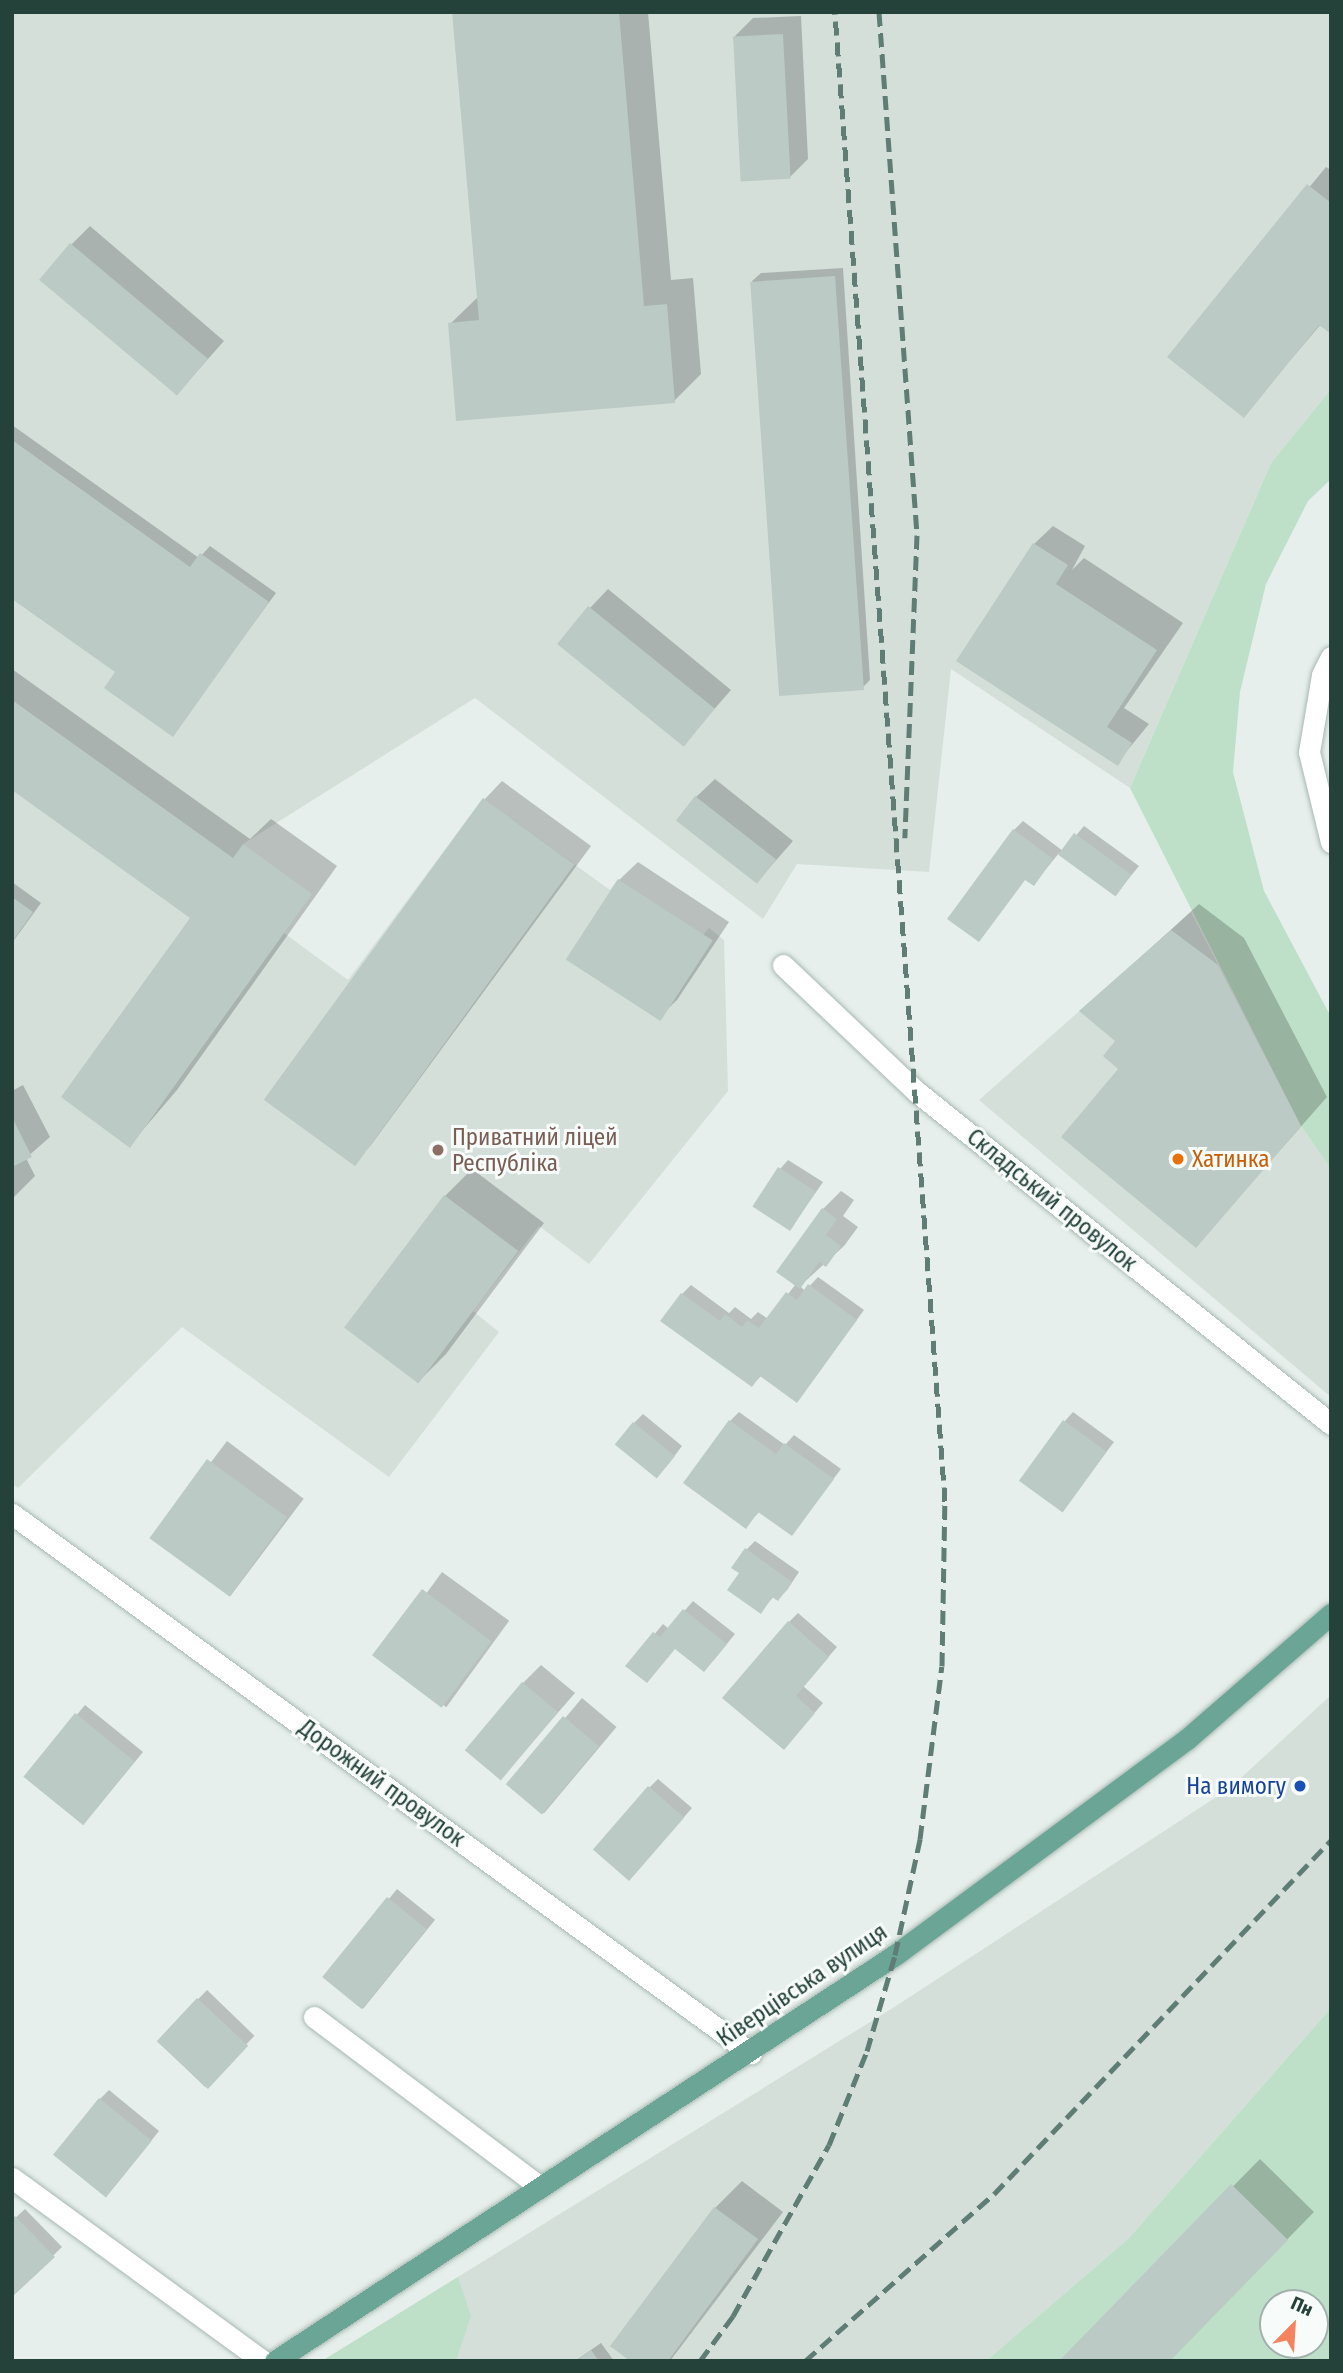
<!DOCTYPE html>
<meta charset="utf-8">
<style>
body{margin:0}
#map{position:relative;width:1343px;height:2373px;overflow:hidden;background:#e6efeb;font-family:"Fira Sans Condensed",sans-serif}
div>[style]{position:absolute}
.built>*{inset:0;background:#d4dfda}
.green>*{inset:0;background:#bfe0c8}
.shadow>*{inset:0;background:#0003;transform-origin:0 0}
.building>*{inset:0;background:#bbcac4;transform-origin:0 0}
.roads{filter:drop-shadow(0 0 2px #a8b8b2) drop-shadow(0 0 2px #a8b8b2)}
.service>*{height:21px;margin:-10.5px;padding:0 10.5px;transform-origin:10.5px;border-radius:10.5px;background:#fff}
.minor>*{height:21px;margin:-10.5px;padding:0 10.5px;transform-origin:10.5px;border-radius:10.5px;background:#fff}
.secondary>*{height:21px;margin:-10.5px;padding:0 10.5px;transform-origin:10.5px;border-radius:10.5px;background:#fff}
.primary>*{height:21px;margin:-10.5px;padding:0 10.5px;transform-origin:10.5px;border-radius:10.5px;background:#6aa596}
.rail>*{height:5px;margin-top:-2.5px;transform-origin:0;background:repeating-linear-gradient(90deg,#5f7d75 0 14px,transparent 0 21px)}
.dots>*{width:19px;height:19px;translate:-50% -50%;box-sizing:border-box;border:4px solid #f7fbf9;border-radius:50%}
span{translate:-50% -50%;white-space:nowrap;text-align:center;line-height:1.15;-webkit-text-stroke:6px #f7fbf9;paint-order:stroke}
.education-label{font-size:23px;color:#785e54}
.left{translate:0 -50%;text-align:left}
.food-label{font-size:23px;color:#c56008}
.street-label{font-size:23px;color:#24423a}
.transit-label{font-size:23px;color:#164399}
.right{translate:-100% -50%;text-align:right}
.frame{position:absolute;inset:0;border:14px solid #24423a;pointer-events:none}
.north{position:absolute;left:1259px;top:2289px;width:70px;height:70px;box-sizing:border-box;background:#f7fbf9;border:2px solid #a3b1ad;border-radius:50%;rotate:24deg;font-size:19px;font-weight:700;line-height:28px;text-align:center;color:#24423a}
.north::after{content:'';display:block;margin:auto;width:24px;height:32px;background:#f4845f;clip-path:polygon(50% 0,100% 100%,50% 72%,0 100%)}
</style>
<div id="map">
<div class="built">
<i style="clip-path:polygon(12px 12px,1331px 12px,1331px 389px,1271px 463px,1130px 788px,951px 669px,929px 872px,797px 864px,763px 919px,475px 698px,243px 844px,284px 933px,348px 980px,483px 798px,610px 890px,618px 879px,703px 935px,709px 928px,724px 940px,728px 1091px,589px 1264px,539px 1226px,473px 1311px,499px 1332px,389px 1477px,182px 1327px,18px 1488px,12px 1484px)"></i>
<i style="clip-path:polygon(1191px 912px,1301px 1126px,1331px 1169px,1331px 1397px,979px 1100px)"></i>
<i style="clip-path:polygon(1331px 1695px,1331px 2008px,1128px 2239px,986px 2361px,322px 2361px,896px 2006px,1230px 1788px)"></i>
</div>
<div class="green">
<i style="clip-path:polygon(1331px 389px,1331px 479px,1308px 501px,1266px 584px,1240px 692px,1233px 772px,1264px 891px,1331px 1017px,1331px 1169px,1301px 1126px,1130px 788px,1271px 463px)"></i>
<i style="clip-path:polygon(evenodd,1331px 2008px,1331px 2361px,986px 2361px,1128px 2239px,1331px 2008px,1273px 2303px,1315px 2303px,1315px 2345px,1273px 2345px,1273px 2303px)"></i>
<i style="clip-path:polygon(458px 2277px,471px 2316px,456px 2361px,322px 2361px)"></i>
</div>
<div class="shadow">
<i style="clip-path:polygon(454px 12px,648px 12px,671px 280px,693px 278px,701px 374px,674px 401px,450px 324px,479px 296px)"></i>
<i style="clip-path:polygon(801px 16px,808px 159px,789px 178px,735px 36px,753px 18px)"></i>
<i style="clip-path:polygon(1326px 167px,1331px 170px,1331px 332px,1321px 324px,1243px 416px,1169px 357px)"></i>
<i style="clip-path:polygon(90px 226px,224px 341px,176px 395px,71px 245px)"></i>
<i style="clip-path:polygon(843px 268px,870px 680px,861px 689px,752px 281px,761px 273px)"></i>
<i style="clip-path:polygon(12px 425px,199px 558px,210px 546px,276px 593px,172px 734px,117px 672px,12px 597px)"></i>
<i style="clip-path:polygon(1053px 526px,1085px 546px,1072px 570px,1084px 558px,1183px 623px,1124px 708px,1149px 724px,1117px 763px,1034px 544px)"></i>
<i style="clip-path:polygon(608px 589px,731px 690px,683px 745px,590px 608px)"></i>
<i style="clip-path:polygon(12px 669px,250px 839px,271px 819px,337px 866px,177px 1090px,130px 1145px,197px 911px,12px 789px)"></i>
<i style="clip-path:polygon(715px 779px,793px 841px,757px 882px,696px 797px)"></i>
<i style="clip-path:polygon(502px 781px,591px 846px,371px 1145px,352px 1163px,484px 800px)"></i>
<i style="clip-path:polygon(1023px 821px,1063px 851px,1084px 826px,1139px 866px,1115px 895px,1059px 853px,1034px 884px,1026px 878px,979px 940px,1014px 830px)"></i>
<i style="clip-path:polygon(638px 862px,729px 922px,677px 1000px,658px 1018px,619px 880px)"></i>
<i style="clip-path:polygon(12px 882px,41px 903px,12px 943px)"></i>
<i style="clip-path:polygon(1199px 904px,1244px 938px,1327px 1097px,1196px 1246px,1120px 1069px,1118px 1040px,1082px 1011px)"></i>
<i style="clip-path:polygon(23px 1085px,50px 1137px,26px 1158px,35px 1176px,12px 1199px,12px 1091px)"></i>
<i style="clip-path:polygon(788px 1160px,823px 1182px,791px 1228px,780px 1169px)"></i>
<i style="clip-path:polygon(472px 1169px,544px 1223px,446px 1354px,419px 1381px,445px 1196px)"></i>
<i style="clip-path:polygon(841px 1191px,854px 1200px,843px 1216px,858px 1227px,844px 1246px,800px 1286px,805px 1291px,818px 1277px,864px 1310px,797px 1400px,762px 1375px,752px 1385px,682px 1294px,691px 1285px,729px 1313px,735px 1307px,751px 1319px,758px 1312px,768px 1319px,796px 1284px,823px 1209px)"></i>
<i style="clip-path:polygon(739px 1412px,785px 1445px,794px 1435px,841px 1469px,791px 1534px,760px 1511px,746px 1526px,730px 1421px)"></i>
<i style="clip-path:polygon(1073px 1412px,1114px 1442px,1061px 1511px,1065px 1421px)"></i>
<i style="clip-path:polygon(643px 1414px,682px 1446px,666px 1467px,634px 1423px)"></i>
<i style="left:227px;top:1441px;width:96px;height:122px;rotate:37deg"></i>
<i style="clip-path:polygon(755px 1541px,799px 1572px,787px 1590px,778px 1599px,774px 1596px,761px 1612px,741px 1572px,746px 1550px)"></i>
<i style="left:442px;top:1572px;width:83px;height:107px;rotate:36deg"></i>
<i style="clip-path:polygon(693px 1601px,735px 1634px,713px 1661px,676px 1647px,647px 1681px,628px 1666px,663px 1624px,669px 1629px)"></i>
<i style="clip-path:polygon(798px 1613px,837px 1647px,803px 1686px,823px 1703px,792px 1739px,789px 1622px)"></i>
<i style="clip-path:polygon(541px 1665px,575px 1693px,501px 1778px,523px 1683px)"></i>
<i style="left:582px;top:1698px;width:45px;height:113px;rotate:40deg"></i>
<i style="clip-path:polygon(85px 1705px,143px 1752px,91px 1815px,25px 1777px)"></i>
<i style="clip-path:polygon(658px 1779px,692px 1808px,638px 1869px,649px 1788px)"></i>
<i style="left:397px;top:1889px;width:49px;height:114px;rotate:39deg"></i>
<i style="left:207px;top:1990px;width:66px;height:71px;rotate:44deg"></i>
<i style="clip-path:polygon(109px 2090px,159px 2131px,114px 2187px,100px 2099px)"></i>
<i style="clip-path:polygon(1260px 2159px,1314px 2212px,1168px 2361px,1061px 2361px)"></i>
<i style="clip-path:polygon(742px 2181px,783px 2212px,670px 2361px,633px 2361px,715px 2208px)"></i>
<i style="clip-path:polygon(25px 2209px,62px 2247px,12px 2295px,12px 2221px)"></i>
<i style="clip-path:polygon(601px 2343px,614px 2361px,575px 2361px)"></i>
</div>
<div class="building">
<i style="clip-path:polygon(452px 12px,619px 12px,644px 306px,667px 304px,675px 403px,456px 421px,448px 323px,479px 320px)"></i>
<i style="left:783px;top:34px;width:145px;height:50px;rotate:87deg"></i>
<i style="clip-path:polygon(1307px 184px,1331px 203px,1331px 334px,1319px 325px,1244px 418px,1167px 357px)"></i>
<i style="left:70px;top:243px;width:180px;height:48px;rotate:40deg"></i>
<i style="left:835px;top:276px;width:415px;height:85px;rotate:86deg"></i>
<i style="clip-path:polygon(12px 440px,190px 567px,200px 553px,269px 602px,173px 737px,104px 688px,115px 672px,12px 599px)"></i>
<i style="clip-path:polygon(1033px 543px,1068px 565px,1056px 584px,1157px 650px,1107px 727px,1132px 743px,1118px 766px,956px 661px)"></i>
<i style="left:588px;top:606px;width:163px;height:49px;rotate:39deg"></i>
<i style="clip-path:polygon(12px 700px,233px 858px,243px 844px,312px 894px,130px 1148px,61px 1097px,190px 918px,12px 790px)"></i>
<i style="left:695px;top:796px;width:103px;height:31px;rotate:38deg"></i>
<i style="left:483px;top:798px;width:113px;height:373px;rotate:36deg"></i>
<i style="clip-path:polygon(1013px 829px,1053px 859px,1034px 886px,1025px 880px,979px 942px,947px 919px)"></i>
<i style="left:1074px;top:833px;width:71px;height:27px;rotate:36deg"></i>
<i style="left:618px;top:879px;width:113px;height:96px;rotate:33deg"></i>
<i style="clip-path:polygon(12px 897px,33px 912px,12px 942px)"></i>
<i style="clip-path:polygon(1171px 930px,1218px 965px,1301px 1126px,1196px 1248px,1061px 1137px,1118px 1069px,1103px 1056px,1115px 1041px,1079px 1011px)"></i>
<i style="clip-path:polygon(12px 1117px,32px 1157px,12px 1167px)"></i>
<i style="left:778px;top:1167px;width:45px;height:47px;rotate:33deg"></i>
<i style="left:444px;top:1195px;width:93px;height:166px;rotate:37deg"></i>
<i style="clip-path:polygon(822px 1208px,837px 1219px,826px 1235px,841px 1246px,826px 1267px,819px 1262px,800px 1289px,776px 1272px)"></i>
<i style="clip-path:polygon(808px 1284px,857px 1320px,797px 1403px,760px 1376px,752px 1387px,660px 1321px,681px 1293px,720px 1321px,725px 1314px,742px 1327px,747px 1320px,759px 1328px,786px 1292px,797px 1300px)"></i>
<i style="clip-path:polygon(729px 1420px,776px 1454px,784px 1443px,834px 1479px,792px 1536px,758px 1512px,746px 1529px,683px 1483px)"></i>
<i style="left:1063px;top:1420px;width:54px;height:75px;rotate:36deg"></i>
<i style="left:633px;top:1422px;width:54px;height:29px;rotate:39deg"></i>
<i style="left:207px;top:1459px;width:99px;height:98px;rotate:36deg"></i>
<i style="clip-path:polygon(745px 1548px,792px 1582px,778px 1601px,772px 1597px,761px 1614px,727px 1590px,739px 1573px,731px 1568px)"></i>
<i style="left:422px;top:1589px;width:87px;height:83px;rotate:37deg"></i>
<i style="clip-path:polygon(683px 1609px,727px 1644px,704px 1672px,675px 1649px,647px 1683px,625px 1666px,653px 1632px,660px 1637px)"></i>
<i style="clip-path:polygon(788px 1621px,829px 1657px,796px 1696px,815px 1713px,784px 1750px,722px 1698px)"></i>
<i style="left:522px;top:1682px;width:47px;height:89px;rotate:40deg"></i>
<i style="left:75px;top:1713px;width:77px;height:82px;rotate:39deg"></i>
<i style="left:563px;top:1716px;width:47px;height:89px;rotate:40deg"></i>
<i style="left:648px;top:1786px;width:48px;height:84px;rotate:41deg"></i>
<i style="left:387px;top:1897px;width:51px;height:103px;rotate:39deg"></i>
<i style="left:197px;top:1998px;width:70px;height:59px;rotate:43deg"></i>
<i style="left:99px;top:2098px;width:68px;height:73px;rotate:39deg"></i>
<i style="clip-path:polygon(1231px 2184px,1288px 2240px,1170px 2361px,1059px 2361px)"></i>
<i style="clip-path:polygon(714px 2207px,758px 2239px,668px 2361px,630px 2361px,610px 2346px)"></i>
<i style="clip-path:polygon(15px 2216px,55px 2257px,12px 2297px,12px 2219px)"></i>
<i style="clip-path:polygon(591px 2350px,599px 2361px,576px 2361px)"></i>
</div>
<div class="roads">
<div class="service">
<i style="left:314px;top:2017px;width:281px;rotate:36.9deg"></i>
<i style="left:12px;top:2178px;width:311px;rotate:36.1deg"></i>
</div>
<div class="minor">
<i style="left:783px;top:965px;width:185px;rotate:43.5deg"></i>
<i style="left:917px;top:1092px;width:531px;rotate:38.73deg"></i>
<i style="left:12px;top:1514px;width:915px;rotate:36.11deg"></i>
</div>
<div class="secondary">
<i style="left:1331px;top:657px;width:20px;rotate:117deg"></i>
<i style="left:1322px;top:675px;width:78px;rotate:99.6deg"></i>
<i style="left:1309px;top:752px;width:93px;rotate:76.3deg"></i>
</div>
<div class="primary">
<i style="left:275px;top:2361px;width:741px;rotate:-33.22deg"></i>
<i style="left:895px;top:1955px;width:363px;rotate:-36.5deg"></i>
<i style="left:1187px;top:1739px;width:191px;rotate:-41deg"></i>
</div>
</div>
<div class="rail">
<i style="left:879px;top:12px;width:524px;rotate:85.84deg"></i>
<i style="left:917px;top:535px;width:303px;rotate:92.3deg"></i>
<i style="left:700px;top:2361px;width:56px;rotate:-53.7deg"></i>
<i style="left:733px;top:2316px;width:196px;rotate:-60.7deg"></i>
<i style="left:829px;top:2145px;width:101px;rotate:-68deg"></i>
<i style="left:867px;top:2051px;width:100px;rotate:-73.7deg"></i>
<i style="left:895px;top:1955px;width:119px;rotate:-77.8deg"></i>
<i style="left:920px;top:1839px;width:174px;rotate:-82.8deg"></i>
<i style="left:942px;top:1666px;width:165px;rotate:-89deg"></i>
<i style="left:945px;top:1501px;width:1493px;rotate:-94.23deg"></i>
<i style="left:805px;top:2361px;width:252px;rotate:-41.5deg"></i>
<i style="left:994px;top:2194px;width:489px;rotate:-46.4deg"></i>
</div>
<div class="dots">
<i style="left:438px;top:1150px;background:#8d6e63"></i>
<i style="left:1178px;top:1159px;background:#e8710a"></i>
<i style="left:1300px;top:1786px;background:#1a4fb4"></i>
</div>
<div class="education-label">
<span class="left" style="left:452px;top:1150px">Приватний ліцей<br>Республіка</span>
</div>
<div class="food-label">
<span class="left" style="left:1192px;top:1159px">Хатинка</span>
</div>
<div class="street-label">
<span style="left:1052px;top:1200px;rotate:39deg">Складський провулок</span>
<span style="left:382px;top:1783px;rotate:36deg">Дорожний провулок</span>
<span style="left:802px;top:1985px;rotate:-34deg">Ківерцівська вулиця</span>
</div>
<div class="transit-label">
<span class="right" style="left:1286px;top:1786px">На вимогу</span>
</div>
<div class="frame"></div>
<div class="north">Пн</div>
</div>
